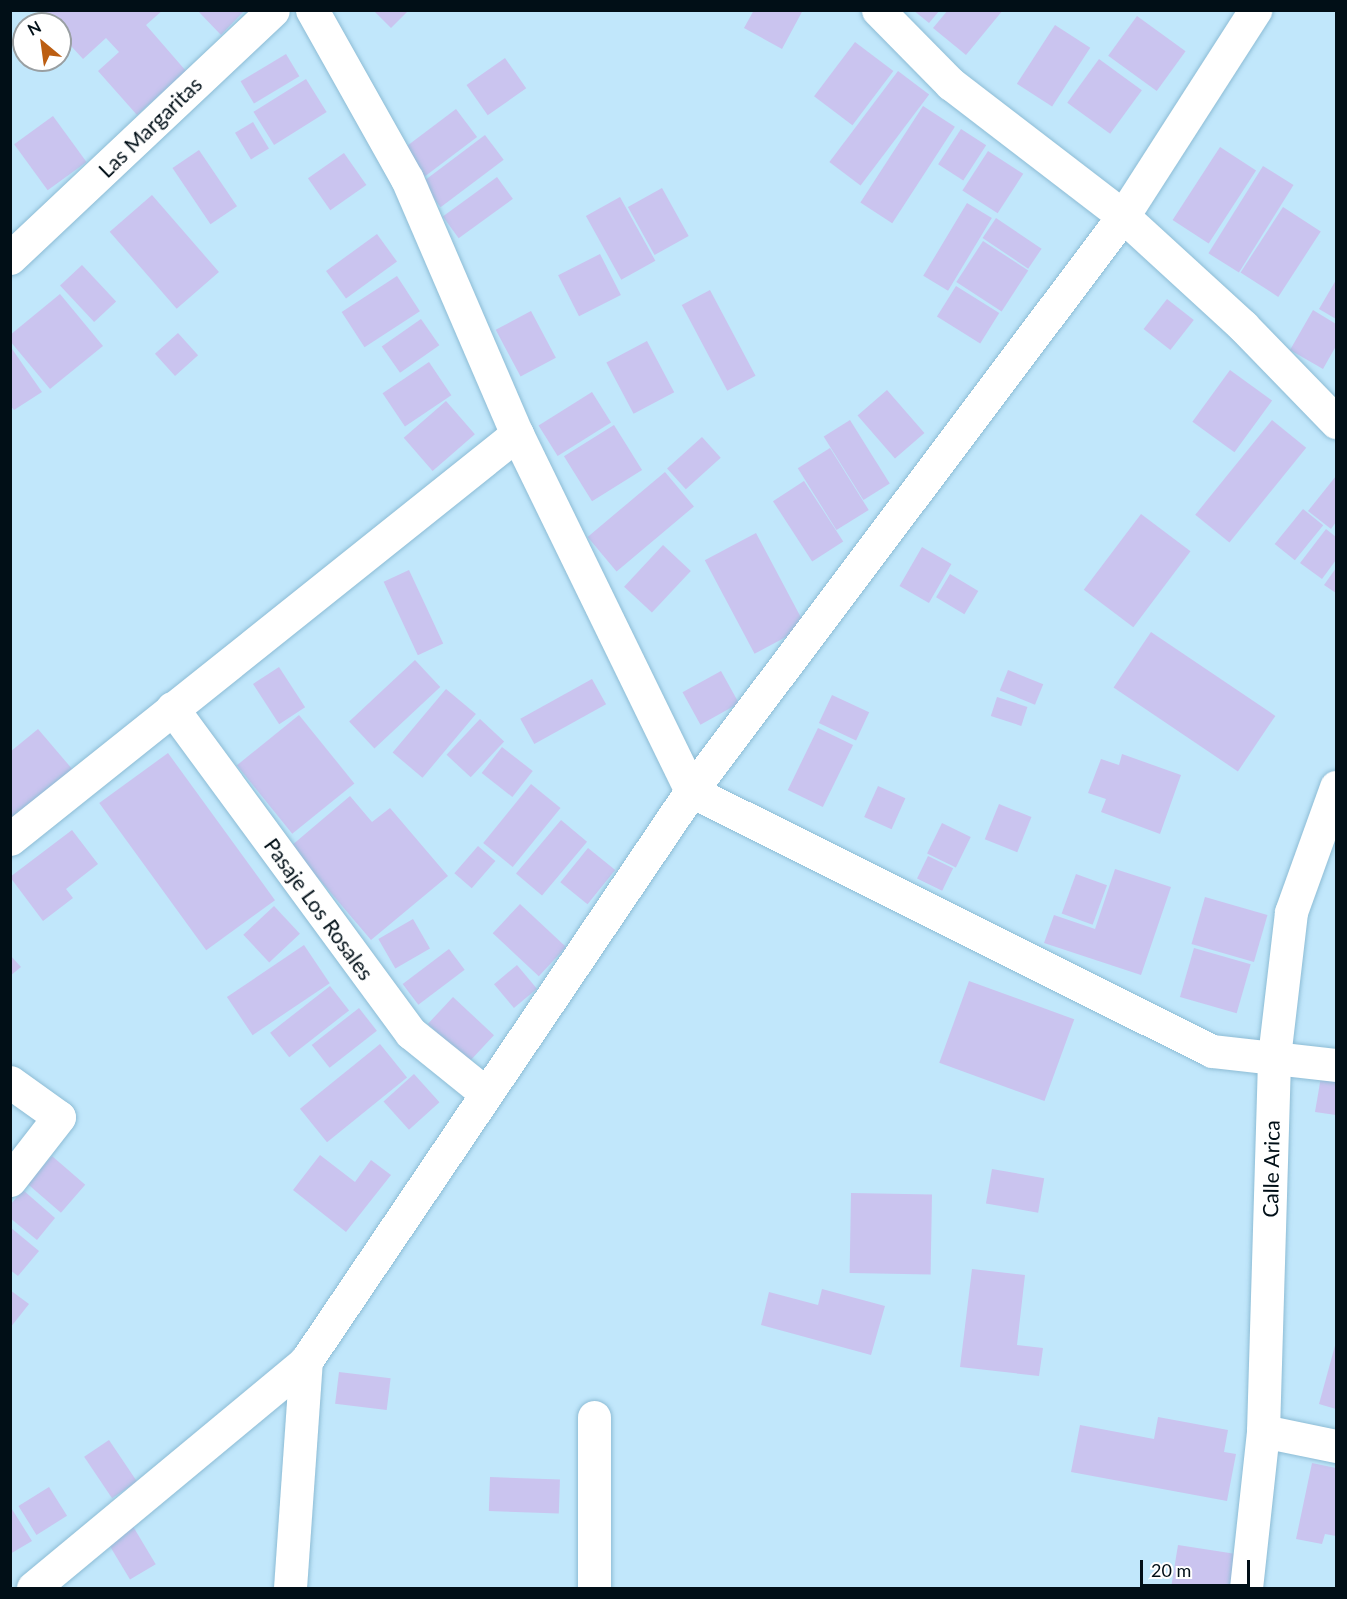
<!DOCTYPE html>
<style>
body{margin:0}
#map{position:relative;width:1347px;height:1599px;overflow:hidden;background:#c1e7fb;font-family:Lato,sans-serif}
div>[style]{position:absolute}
.building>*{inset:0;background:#cac4ef;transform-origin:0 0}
.roads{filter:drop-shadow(0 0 2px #8dbcd5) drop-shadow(0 0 2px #8dbcd5)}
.minor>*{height:33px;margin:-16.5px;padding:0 16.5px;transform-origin:16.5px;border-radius:16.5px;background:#fff}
span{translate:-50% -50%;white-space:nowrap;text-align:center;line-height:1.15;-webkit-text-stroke:5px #fff;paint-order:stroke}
.street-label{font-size:21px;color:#010f17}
.frame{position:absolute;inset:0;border:12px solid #010f17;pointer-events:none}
.north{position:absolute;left:12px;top:12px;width:60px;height:60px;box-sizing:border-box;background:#fff;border:2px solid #999fa2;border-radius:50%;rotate:331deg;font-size:16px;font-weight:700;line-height:24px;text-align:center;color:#010f17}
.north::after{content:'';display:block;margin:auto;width:21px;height:27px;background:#bc5e12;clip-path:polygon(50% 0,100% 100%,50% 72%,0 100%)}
.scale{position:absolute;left:1140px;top:1560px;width:110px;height:27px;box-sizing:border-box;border:3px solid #010f17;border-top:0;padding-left:8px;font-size:18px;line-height:21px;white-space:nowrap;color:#010f17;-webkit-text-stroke:4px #fff;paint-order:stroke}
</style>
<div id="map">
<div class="building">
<i style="clip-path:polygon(48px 10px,163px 10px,146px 25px,186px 71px,137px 115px,98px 71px,119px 52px,106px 38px,83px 59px,60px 34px,60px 24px,51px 24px,43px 15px)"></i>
<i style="clip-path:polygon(197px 10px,245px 10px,221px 35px)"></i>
<i style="clip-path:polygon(373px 10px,409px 10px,391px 28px)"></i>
<i style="clip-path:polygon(754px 10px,803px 10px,782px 49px,744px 28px)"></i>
<i style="clip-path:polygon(913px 10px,940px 10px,929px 23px)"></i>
<i style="clip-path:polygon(948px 10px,1003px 10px,966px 55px,933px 28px)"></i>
<i style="left:1137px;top:16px;width:60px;height:49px;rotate:36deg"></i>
<i style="left:1055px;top:25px;width:42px;height:70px;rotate:33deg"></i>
<i style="left:855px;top:42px;width:48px;height:68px;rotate:37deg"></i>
<i style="left:286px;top:54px;width:26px;height:53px;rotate:59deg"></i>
<i style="left:505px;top:58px;width:37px;height:47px;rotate:55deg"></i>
<i style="left:1099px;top:59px;width:53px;height:54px;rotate:36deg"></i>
<i style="left:898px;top:71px;width:39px;height:114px;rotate:37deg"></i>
<i style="left:306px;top:79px;width:39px;height:62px;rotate:58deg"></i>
<i style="left:923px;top:106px;width:38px;height:115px;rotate:33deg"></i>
<i style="left:456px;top:109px;width:35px;height:66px;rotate:53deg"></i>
<i style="left:53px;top:116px;width:57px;height:48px;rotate:54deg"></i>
<i style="left:253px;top:122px;width:31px;height:21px;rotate:59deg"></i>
<i style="left:961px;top:129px;width:30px;height:42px;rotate:33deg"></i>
<i style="left:485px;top:135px;width:31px;height:79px;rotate:53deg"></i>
<i style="left:1220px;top:147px;width:43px;height:87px;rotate:33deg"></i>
<i style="left:199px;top:150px;width:68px;height:32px;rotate:56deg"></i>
<i style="left:988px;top:151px;width:42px;height:47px;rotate:33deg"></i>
<i style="left:344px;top:153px;width:39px;height:44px;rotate:55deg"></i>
<i style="left:1263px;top:166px;width:36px;height:103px;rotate:32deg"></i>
<i style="left:497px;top:177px;width:27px;height:67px;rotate:54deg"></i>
<i style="left:662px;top:188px;width:55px;height:39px;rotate:61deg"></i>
<i style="left:152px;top:195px;width:102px;height:56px;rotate:49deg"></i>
<i style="left:620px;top:197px;width:73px;height:39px;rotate:61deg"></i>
<i style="left:967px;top:203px;width:29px;height:85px;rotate:31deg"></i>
<i style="left:1283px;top:207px;width:45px;height:78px;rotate:33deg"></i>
<i style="left:996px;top:218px;width:55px;height:24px;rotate:34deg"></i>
<i style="left:377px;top:234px;width:34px;height:63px;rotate:54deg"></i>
<i style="left:983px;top:241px;width:54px;height:49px;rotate:33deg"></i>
<i style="left:600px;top:254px;width:46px;height:47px;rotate:63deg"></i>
<i style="left:82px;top:265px;width:50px;height:30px;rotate:47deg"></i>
<i style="left:397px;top:276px;width:42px;height:66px;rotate:57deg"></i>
<i style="clip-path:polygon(1336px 280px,1336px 319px,1319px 309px)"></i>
<i style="left:956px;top:286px;width:51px;height:36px;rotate:32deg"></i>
<i style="left:710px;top:290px;width:97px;height:32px;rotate:62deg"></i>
<i style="clip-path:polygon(60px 294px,103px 346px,50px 389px,10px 341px,10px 335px)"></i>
<i style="left:1167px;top:299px;width:34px;height:38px;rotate:38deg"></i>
<i style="clip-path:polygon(1313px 310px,1336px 324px,1336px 346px,1323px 369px,1290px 350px)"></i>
<i style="left:531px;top:311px;width:53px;height:40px;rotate:62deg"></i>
<i style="left:421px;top:319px;width:32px;height:48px;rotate:55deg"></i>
<i style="left:178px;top:333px;width:30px;height:31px;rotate:48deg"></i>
<i style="left:647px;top:341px;width:58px;height:46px;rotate:62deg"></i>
<i style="clip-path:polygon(10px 346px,42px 392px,14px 410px,10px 405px)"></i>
<i style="left:429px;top:362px;width:40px;height:56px;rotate:56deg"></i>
<i style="left:1230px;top:370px;width:52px;height:64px;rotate:36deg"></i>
<i style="left:887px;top:390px;width:57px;height:39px;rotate:49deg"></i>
<i style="left:592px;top:392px;width:36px;height:63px;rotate:58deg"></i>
<i style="left:446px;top:401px;width:44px;height:56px;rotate:49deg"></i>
<i style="left:850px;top:420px;width:75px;height:31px;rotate:58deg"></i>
<i style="left:1272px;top:420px;width:44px;height:122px;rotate:39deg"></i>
<i style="left:614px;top:425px;width:53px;height:59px;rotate:58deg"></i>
<i style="left:702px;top:437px;width:28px;height:47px;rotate:48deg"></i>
<i style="left:830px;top:448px;width:73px;height:38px;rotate:58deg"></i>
<i style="left:665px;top:472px;width:45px;height:101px;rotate:50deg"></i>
<i style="clip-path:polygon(1336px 476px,1336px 522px,1331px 529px,1308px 511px)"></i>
<i style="left:804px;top:481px;width:72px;height:37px;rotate:57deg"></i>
<i style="left:1303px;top:509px;width:26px;height:45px;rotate:39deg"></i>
<i style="left:1141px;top:514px;width:62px;height:95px;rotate:37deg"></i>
<i style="clip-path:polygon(1326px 529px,1336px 537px,1336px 560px,1322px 579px,1300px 563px)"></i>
<i style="left:756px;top:533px;width:106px;height:58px;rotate:62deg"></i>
<i style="left:663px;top:545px;width:38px;height:57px;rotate:43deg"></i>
<i style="left:922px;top:547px;width:34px;height:45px;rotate:30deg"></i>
<i style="clip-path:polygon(1336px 568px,1336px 593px,1324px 585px)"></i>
<i style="left:409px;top:570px;width:81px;height:28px;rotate:65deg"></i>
<i style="left:950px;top:574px;width:33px;height:27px;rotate:31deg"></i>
<i style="left:1151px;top:632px;width:150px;height:67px;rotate:34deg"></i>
<i style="left:415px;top:660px;width:37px;height:90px;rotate:47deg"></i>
<i style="left:279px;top:667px;width:48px;height:31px;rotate:57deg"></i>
<i style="left:1008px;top:670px;width:38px;height:22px;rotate:22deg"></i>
<i style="left:721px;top:671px;width:37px;height:44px;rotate:61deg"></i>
<i style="left:592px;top:679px;width:29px;height:82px;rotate:61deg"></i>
<i style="left:446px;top:689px;width:39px;height:83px;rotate:40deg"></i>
<i style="left:832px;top:695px;width:41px;height:31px;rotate:25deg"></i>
<i style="left:997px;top:697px;width:32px;height:20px;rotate:18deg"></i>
<i style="left:299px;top:715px;width:88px;height:80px;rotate:51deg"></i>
<i style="left:480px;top:719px;width:33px;height:49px;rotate:43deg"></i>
<i style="left:818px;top:728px;width:39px;height:69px;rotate:26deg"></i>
<i style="clip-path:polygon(38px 729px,73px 770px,10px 823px,10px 752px)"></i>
<i style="left:502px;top:747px;width:39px;height:33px;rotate:38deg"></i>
<i style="left:168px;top:753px;width:182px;height:85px;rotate:54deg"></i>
<i style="clip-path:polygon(1122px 754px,1181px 775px,1160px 834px,1101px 812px,1106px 799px,1088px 793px,1101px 759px,1119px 765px)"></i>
<i style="left:531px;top:784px;width:38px;height:76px;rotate:39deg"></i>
<i style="left:878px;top:786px;width:30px;height:34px;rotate:24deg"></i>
<i style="clip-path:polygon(350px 796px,372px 822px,390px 808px,448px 876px,371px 940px,291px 846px)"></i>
<i style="left:999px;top:804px;width:35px;height:38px;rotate:22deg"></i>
<i style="left:561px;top:820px;width:34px;height:70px;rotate:40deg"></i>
<i style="left:942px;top:823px;width:32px;height:34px;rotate:26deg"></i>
<i style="clip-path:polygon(72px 830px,98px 864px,66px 889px,73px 898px,43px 921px,10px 877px)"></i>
<i style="left:478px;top:846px;width:23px;height:36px;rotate:41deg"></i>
<i style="left:588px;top:848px;width:35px;height:44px;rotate:39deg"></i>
<i style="left:928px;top:856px;width:28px;height:25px;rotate:26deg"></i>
<i style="clip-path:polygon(1115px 869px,1171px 887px,1141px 975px,1044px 943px,1054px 915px,1095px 929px)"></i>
<i style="left:1076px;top:874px;width:33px;height:42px;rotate:20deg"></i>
<i style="left:1205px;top:897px;width:65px;height:49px;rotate:16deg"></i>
<i style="left:520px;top:904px;width:63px;height:40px;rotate:43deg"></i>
<i style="left:274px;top:906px;width:38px;height:42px;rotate:47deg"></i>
<i style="left:413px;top:919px;width:34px;height:40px;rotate:60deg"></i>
<i style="left:304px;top:945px;width:46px;height:93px;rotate:56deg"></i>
<i style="left:1194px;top:948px;width:59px;height:51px;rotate:16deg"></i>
<i style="left:449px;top:949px;width:26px;height:58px;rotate:53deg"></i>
<i style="clip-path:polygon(10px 955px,21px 967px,10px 976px)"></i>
<i style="left:517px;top:965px;width:31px;height:30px;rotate:50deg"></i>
<i style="left:969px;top:981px;width:112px;height:87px;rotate:20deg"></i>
<i style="left:330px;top:986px;width:31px;height:76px;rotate:52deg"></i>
<i style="left:453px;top:997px;width:56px;height:37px;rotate:43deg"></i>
<i style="left:359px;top:1008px;width:29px;height:60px;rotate:52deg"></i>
<i style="left:380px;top:1044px;width:43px;height:103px;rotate:51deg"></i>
<i style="clip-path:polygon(1322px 1071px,1336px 1073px,1336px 1115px,1315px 1112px)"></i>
<i style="left:414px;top:1074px;width:38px;height:41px;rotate:48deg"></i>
<i style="clip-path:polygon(320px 1155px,355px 1182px,371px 1160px,391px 1175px,346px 1232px,293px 1190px)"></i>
<i style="left:52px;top:1156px;width:44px;height:37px;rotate:41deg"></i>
<i style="left:992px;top:1169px;width:53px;height:35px;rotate:10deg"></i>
<i style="clip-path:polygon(23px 1190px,55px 1218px,37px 1240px,10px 1218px,10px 1205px)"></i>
<i style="left:851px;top:1193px;width:81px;height:80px;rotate:1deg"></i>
<i style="clip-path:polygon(10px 1227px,39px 1251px,18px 1276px,10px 1270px)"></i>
<i style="clip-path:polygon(972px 1269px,1025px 1275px,1017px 1345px,1043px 1348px,1039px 1376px,960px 1367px)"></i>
<i style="clip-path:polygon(822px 1289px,885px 1306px,871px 1355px,761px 1325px,769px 1292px,818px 1305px)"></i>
<i style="clip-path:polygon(10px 1290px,29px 1304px,10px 1328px)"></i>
<i style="clip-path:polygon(1336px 1342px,1336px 1409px,1319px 1404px)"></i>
<i style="left:339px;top:1372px;width:52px;height:32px;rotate:7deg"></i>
<i style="clip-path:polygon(1158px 1417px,1228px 1430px,1224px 1452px,1236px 1454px,1227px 1501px,1071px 1472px,1080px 1425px,1154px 1439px)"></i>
<i style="left:109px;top:1440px;width:50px;height:30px;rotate:56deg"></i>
<i style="clip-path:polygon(1312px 1463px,1336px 1468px,1336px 1536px,1325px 1534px,1322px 1544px,1296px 1539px)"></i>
<i style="left:490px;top:1477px;width:70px;height:34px;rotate:2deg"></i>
<i style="left:49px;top:1487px;width:34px;height:36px;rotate:58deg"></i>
<i style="clip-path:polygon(10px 1506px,32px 1541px,10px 1554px)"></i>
<i style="left:131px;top:1523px;width:48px;height:30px;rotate:59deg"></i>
<i style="clip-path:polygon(1178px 1545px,1236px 1554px,1230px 1588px,1171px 1588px)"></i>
</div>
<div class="roads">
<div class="minor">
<i style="left:312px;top:10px;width:194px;rotate:60.7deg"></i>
<i style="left:407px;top:179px;width:278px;rotate:66.7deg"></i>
<i style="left:517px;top:434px;width:397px;rotate:64deg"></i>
<i style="left:691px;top:791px;width:582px;rotate:26.52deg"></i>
<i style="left:1212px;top:1051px;width:125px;rotate:6.4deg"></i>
<i style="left:878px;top:10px;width:104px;rotate:45.4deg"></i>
<i style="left:951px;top:84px;width:217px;rotate:37.5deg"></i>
<i style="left:1123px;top:216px;width:163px;rotate:42.5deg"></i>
<i style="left:1243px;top:326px;width:134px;rotate:45.9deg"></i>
<i style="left:10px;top:258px;width:361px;rotate:-43.3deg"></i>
<i style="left:172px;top:708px;width:403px;rotate:53.7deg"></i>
<i style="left:411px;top:1033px;width:94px;rotate:38.9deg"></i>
<i style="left:10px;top:839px;width:649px;rotate:-38.62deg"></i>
<i style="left:10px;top:1082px;width:60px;rotate:35.5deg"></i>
<i style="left:59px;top:1117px;width:80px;rotate:127.9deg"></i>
<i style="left:1263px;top:1431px;width:75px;rotate:11.6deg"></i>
<i style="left:33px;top:1588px;width:355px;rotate:-39.7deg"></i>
<i style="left:306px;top:1361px;width:688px;rotate:-55.96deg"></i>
<i style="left:691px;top:791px;width:719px;rotate:-53.08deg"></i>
<i style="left:1123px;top:216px;width:245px;rotate:-57.3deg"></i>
<i style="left:290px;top:1588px;width:228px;rotate:-86deg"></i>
<i style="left:594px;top:1588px;width:171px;rotate:-90deg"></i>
<i style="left:1246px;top:1588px;width:158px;rotate:-83.8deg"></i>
<i style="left:1263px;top:1431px;width:374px;rotate:-88.3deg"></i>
<i style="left:1274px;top:1057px;width:146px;rotate:-83.3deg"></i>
<i style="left:1291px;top:912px;width:133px;rotate:-70.2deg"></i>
</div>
</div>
<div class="street-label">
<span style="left:150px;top:127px;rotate:-44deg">Las Margaritas</span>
<span style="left:319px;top:909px;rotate:54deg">Pasaje Los Rosales</span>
<span style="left:1271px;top:1169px;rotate:-89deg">Calle Arica</span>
</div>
<div class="frame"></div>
<div class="north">N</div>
<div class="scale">20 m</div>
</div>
